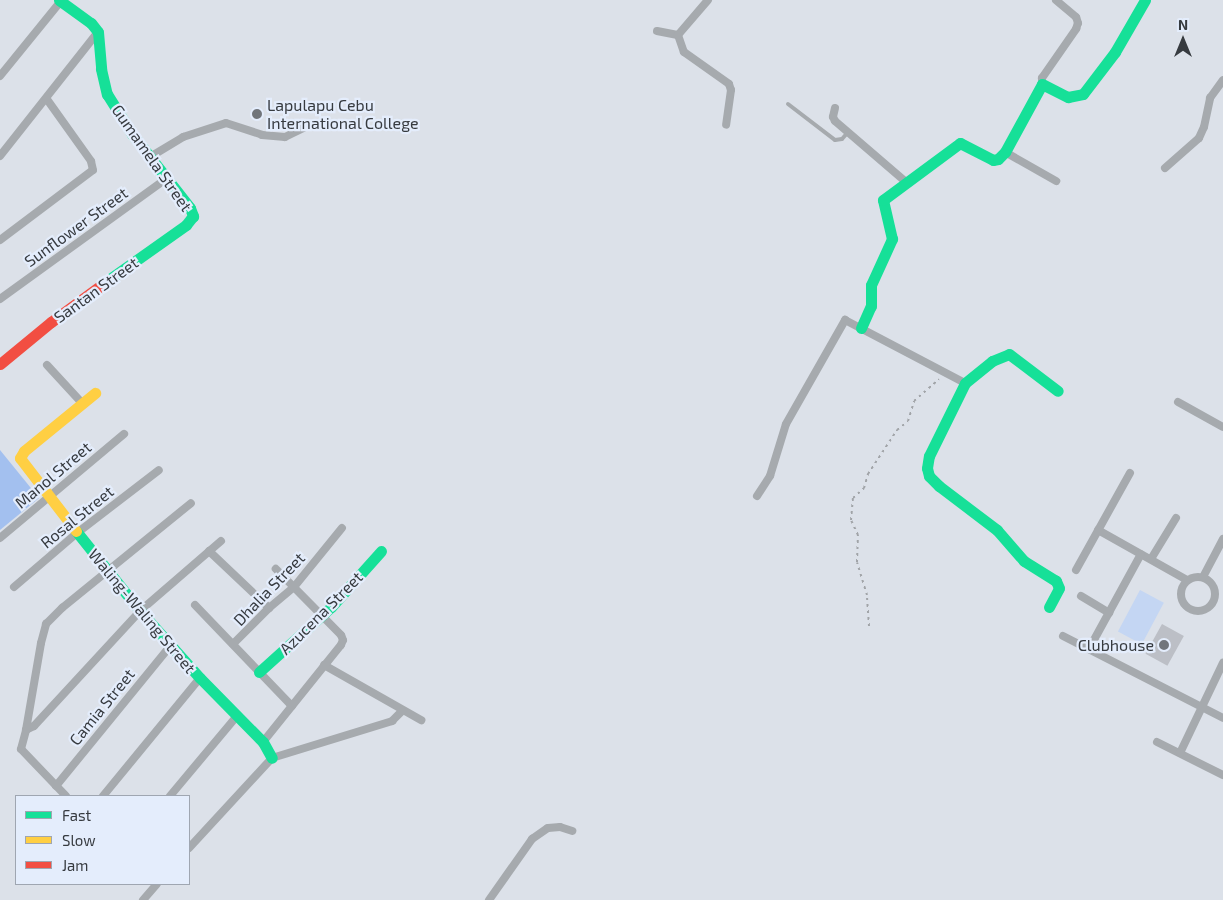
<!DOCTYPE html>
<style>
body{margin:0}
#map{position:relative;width:1223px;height:900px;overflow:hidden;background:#dce1e9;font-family:"Exo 2",sans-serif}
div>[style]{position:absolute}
.green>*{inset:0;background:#c4d6f3;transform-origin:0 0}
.water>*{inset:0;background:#a3c0ef}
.building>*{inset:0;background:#bcbfc6;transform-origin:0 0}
.path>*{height:2px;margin-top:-1px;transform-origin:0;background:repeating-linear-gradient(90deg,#a1a4a8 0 2.5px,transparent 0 6.5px)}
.lane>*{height:4px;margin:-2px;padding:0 2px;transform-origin:2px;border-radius:2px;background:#a6aaae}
.street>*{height:8px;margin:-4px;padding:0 4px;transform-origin:4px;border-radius:4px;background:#a6aaae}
.street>.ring{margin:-4px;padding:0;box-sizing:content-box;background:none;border:8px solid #a6aaae;border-radius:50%}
.fast>*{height:11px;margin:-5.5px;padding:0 5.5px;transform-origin:5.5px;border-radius:5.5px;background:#16e098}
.slow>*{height:11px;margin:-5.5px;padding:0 5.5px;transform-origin:5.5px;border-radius:5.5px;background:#ffcf43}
.jam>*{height:11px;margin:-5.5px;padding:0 5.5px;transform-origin:5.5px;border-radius:5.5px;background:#f24e42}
.dots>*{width:14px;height:14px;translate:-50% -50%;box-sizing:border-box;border:2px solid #e4edfc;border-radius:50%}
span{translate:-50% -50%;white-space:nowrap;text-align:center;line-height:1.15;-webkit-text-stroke:4.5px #e4edfc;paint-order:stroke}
.poi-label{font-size:16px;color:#373b40}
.left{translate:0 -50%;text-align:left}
.right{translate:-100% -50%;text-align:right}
.street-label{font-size:16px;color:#373b40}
.legend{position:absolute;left:15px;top:795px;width:175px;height:90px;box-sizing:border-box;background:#e4edfc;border:1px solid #9fa6b1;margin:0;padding:6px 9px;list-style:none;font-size:15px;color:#373b40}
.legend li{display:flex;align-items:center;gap:10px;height:25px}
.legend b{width:25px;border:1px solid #9fa6b1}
.north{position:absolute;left:1158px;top:15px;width:50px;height:50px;-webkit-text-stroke:4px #e4edfc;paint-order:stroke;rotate:0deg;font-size:14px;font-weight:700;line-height:20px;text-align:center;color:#373b40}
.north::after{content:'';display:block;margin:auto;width:18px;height:22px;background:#373b40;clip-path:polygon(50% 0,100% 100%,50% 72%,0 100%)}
</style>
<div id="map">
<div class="green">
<i style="left:1140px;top:590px;width:27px;height:47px;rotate:28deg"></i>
</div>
<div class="water">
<i style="clip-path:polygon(0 450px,39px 498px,0 530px)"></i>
</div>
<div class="building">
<i style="left:1162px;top:624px;width:25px;height:34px;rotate:29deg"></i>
</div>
<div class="path">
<i style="left:869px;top:626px;width:31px;rotate:-94deg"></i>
<i style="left:867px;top:595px;width:34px;rotate:-107deg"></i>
<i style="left:857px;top:562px;width:27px;rotate:-88deg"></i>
<i style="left:858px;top:535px;width:17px;rotate:-115deg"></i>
<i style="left:851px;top:520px;width:22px;rotate:-85deg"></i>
<i style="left:853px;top:498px;width:15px;rotate:-42deg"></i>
<i style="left:864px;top:488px;width:15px;rotate:-74deg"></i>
<i style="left:868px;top:474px;width:53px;rotate:-56.6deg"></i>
<i style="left:897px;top:430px;width:14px;rotate:-39deg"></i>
<i style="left:908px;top:421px;width:21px;rotate:-73deg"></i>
<i style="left:914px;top:401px;width:33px;rotate:-41deg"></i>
</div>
<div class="lane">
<i style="left:788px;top:104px;width:59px;rotate:37.5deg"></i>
<i style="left:835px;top:140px;width:7px;rotate:-8deg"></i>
<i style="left:842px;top:139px;width:9px;rotate:-49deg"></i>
</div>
<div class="street">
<i style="left:657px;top:31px;width:21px;rotate:11deg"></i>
<i style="left:678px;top:35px;width:46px;rotate:-49.4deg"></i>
<i style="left:678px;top:35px;width:18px;rotate:71deg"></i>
<i style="left:684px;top:52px;width:55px;rotate:35.4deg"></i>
<i style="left:729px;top:84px;width:6px;rotate:72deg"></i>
<i style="left:731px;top:90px;width:35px;rotate:98deg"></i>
<i style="left:0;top:76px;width:97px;rotate:-50.9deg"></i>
<i style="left:1042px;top:84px;width:6px;rotate:-90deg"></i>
<i style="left:1042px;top:78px;width:60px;rotate:-55.2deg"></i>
<i style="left:1076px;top:29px;width:6px;rotate:-72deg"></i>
<i style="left:1078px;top:23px;width:6px;rotate:-108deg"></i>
<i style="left:1076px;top:17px;width:26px;rotate:-140deg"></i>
<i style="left:835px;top:108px;width:9px;rotate:103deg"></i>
<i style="left:833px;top:117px;width:4px;rotate:63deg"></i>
<i style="left:835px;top:121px;width:94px;rotate:40.7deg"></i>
<i style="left:1005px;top:152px;width:59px;rotate:29.6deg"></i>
<i style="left:0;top:156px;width:158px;rotate:-51.7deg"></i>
<i style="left:150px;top:157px;width:39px;rotate:-31deg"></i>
<i style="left:183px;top:137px;width:45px;rotate:-18deg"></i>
<i style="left:226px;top:123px;width:38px;rotate:18deg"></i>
<i style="left:262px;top:135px;width:23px;rotate:5deg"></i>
<i style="left:285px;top:137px;width:28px;rotate:-26deg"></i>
<i style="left:1165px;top:168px;width:45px;rotate:-41.4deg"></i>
<i style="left:1199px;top:138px;width:12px;rotate:-66deg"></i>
<i style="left:1204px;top:127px;width:30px;rotate:-78deg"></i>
<i style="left:1210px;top:98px;width:22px;rotate:-54deg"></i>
<i style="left:0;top:240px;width:116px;rotate:-37deg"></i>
<i style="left:93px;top:170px;width:9px;rotate:-103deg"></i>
<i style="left:91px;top:161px;width:77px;rotate:-125.5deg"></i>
<i style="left:0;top:299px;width:206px;rotate:-35.9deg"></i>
<i style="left:47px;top:365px;width:52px;rotate:47.4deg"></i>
<i style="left:1178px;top:402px;width:51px;rotate:29.1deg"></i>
<i style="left:757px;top:496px;width:24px;rotate:-57deg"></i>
<i style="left:770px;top:476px;width:54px;rotate:-72.9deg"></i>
<i style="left:786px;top:424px;width:120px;rotate:-60.4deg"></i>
<i style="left:845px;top:320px;width:136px;rotate:27.7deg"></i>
<i style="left:1098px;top:530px;width:102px;rotate:29.3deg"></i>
<i style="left:0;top:538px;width:162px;rotate:-40deg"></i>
<i style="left:209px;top:551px;width:83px;rotate:43.5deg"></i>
<i style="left:1151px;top:559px;width:48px;rotate:-58.6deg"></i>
<i style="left:1076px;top:570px;width:111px;rotate:-60.9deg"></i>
<i class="ring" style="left:1181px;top:577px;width:26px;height:26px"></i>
<i style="left:1203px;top:577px;width:43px;rotate:-62.2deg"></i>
<i style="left:14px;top:587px;width:83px;rotate:-40.6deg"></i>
<i style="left:77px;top:533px;width:103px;rotate:-37.5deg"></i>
<i style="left:1081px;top:596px;width:33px;rotate:31deg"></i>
<i style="left:195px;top:605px;width:140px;rotate:46.2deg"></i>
<i style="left:1063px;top:636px;width:180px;rotate:27.1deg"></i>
<i style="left:233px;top:644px;width:51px;rotate:-45deg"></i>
<i style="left:269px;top:608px;width:33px;rotate:-40deg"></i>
<i style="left:294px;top:587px;width:76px;rotate:-50.9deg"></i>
<i style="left:1089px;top:649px;width:108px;rotate:-61.3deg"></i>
<i style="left:324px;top:665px;width:112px;rotate:29.6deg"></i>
<i style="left:26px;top:730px;width:9px;rotate:-27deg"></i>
<i style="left:34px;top:726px;width:156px;rotate:-47.3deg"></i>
<i style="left:140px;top:611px;width:107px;rotate:-40.8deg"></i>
<i style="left:263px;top:742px;width:124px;rotate:-51.2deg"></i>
<i style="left:341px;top:645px;width:5px;rotate:-68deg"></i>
<i style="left:343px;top:640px;width:5px;rotate:-112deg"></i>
<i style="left:341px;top:635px;width:93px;rotate:-134.6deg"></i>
<i style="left:1157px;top:742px;width:74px;rotate:26.6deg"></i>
<i style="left:1180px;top:753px;width:100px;rotate:-64.5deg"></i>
<i style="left:56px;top:786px;width:182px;rotate:-50.8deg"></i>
<i style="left:66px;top:796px;width:65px;rotate:-133.8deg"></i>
<i style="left:21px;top:749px;width:20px;rotate:-75deg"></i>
<i style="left:26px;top:730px;width:88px;rotate:-80.2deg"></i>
<i style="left:41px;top:643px;width:20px;rotate:-75deg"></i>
<i style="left:46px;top:624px;width:23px;rotate:-45deg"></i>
<i style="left:62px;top:608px;width:166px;rotate:-39.1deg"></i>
<i style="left:103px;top:796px;width:153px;rotate:-50.6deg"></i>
<i style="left:170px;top:796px;width:104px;rotate:-50.1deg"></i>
<i style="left:189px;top:848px;width:122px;rotate:-47.3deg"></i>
<i style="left:272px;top:758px;width:126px;rotate:-17.1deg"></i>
<i style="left:392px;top:721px;width:14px;rotate:-45deg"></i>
<i style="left:143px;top:900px;width:21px;rotate:-49deg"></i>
<i style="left:489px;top:900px;width:75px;rotate:-54.8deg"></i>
<i style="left:532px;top:839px;width:19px;rotate:-35deg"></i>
<i style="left:548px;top:828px;width:12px;rotate:-5deg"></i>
<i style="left:560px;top:827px;width:13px;rotate:18deg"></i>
</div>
<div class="fast">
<i style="left:59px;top:0;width:39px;rotate:36deg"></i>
<i style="left:91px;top:23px;width:11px;rotate:52deg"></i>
<i style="left:98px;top:32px;width:37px;rotate:85deg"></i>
<i style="left:101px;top:69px;width:26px;rotate:77deg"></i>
<i style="left:107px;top:94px;width:47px;rotate:58deg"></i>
<i style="left:132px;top:134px;width:94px;rotate:51.9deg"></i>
<i style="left:190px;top:208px;width:9px;rotate:69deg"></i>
<i style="left:193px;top:216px;width:11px;rotate:128deg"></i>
<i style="left:186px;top:225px;width:97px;rotate:144.7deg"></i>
<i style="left:861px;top:328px;width:24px;rotate:-66deg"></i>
<i style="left:871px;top:306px;width:21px;rotate:-90deg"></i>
<i style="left:871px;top:285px;width:51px;rotate:-65.5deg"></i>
<i style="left:892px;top:239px;width:40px;rotate:-103deg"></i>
<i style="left:883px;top:200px;width:96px;rotate:-36.5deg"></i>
<i style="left:960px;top:143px;width:37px;rotate:27deg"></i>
<i style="left:993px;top:160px;width:5px;rotate:-11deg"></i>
<i style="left:998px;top:159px;width:10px;rotate:-45deg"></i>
<i style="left:1005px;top:152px;width:77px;rotate:-61.4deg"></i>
<i style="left:1042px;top:84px;width:29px;rotate:27deg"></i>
<i style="left:1068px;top:97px;width:15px;rotate:-11deg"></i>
<i style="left:1083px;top:94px;width:53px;rotate:-52.7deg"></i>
<i style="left:1115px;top:52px;width:60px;rotate:-60deg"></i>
<i style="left:76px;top:531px;width:102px;rotate:51.3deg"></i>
<i style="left:140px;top:611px;width:90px;rotate:48.2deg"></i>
<i style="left:200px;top:678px;width:90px;rotate:45.5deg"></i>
<i style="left:263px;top:742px;width:18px;rotate:61deg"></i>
<i style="left:1049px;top:607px;width:21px;rotate:-62deg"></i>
<i style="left:1059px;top:588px;width:8px;rotate:-113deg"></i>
<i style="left:1056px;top:581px;width:38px;rotate:-148deg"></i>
<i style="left:1024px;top:561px;width:41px;rotate:-131.1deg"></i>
<i style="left:997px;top:530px;width:73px;rotate:-142.8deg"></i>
<i style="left:939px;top:486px;width:14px;rotate:-135deg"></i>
<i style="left:929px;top:476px;width:8px;rotate:-104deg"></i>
<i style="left:927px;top:468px;width:12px;rotate:-81deg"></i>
<i style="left:929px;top:456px;width:81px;rotate:-63.7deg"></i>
<i style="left:965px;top:383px;width:35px;rotate:-39deg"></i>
<i style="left:992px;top:361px;width:18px;rotate:-22deg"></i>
<i style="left:1009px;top:354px;width:61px;rotate:37.1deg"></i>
<i style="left:259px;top:672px;width:97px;rotate:-42.1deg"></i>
<i style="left:331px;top:607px;width:75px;rotate:-48.2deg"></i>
</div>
<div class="slow">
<i style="left:76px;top:531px;width:92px;rotate:-127.5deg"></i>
<i style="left:20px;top:458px;width:8px;rotate:-60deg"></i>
<i style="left:24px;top:451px;width:92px;rotate:-39.2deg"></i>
</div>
<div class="jam">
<i style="left:0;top:364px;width:66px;rotate:-39.5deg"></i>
<i style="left:51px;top:322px;width:69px;rotate:-36.2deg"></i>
</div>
<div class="dots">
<i style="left:257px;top:114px;background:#71757b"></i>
<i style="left:1164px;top:645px;background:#71757b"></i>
</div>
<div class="poi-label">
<span class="left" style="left:267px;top:114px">Lapulapu Cebu<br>International College</span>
<span class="right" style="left:1154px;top:645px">Clubhouse</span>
</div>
<div class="street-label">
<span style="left:152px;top:158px;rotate:55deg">Gumamela Street</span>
<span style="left:76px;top:227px;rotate:-36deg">Sunflower Street</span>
<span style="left:96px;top:290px;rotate:-36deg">Santan Street</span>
<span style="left:53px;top:475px;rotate:-40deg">Manol Street</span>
<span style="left:77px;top:517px;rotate:-39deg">Rosal Street</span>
<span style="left:269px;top:589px;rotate:-46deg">Dhalia Street</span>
<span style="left:142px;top:611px;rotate:50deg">Waling-Waling Street</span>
<span style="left:321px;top:613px;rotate:-45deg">Azucena Street</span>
<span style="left:102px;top:707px;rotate:-51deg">Camia Street</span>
</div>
<ul class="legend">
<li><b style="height:6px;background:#16e098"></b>Fast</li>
<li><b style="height:6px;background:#ffcf43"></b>Slow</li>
<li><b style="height:6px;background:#f24e42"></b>Jam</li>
</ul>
<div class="north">N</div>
</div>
